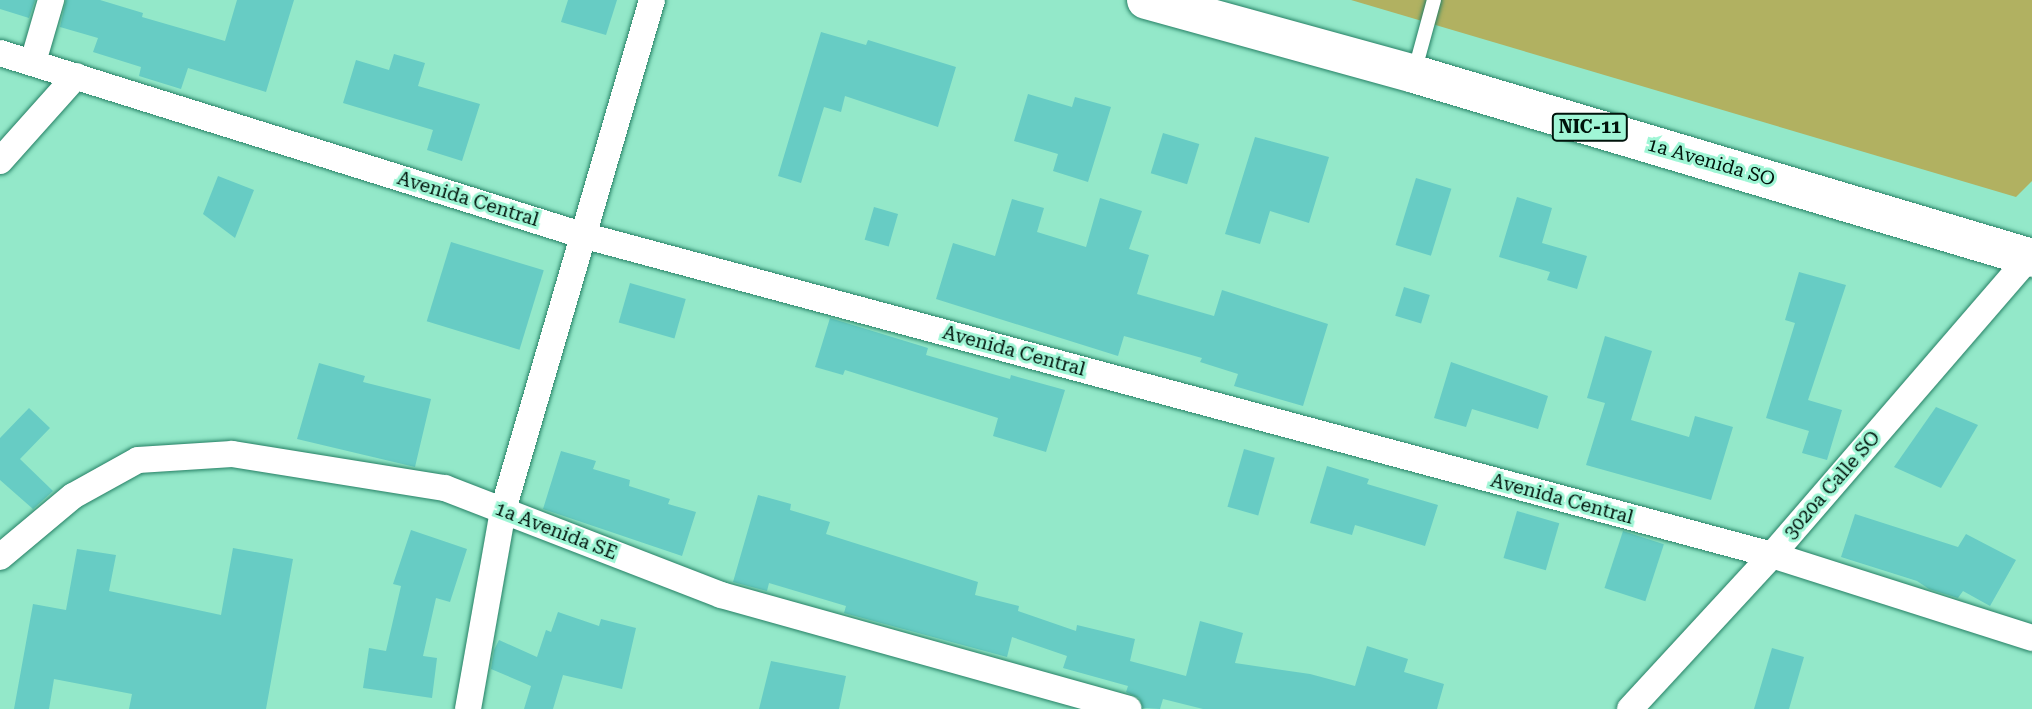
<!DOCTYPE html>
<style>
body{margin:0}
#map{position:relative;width:2032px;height:709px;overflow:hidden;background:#93e8c9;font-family:"Roboto Serif",serif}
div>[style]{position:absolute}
.green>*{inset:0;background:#b1b161}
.building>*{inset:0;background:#67ccc4;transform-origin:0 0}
.roads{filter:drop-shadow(0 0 2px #268065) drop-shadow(0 0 2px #268065)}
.service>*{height:14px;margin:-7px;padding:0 7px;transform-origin:7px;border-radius:7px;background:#fff}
.minor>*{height:26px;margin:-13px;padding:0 13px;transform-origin:13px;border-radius:13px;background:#fff}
.trunk>*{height:38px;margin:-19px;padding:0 19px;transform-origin:19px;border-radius:19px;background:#fff}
span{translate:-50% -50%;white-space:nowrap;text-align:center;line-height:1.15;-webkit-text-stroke:6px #a0f6d6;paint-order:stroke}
.shield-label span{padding:2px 5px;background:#a0f6d6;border:2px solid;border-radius:5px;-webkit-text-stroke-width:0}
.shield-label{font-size:18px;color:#00130b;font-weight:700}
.street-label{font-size:19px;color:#00130b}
</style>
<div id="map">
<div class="green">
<i style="clip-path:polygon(1351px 0,2032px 0,2032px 181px,2016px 197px)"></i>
</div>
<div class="building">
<i style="clip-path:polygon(0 0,35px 0,29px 18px,0 9px)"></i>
<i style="clip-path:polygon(66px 0,100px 0,143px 13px,142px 17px,225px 41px,237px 0,294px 0,266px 92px,188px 68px,181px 89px,139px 76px,141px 67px,93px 52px,98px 38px,60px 27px)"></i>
<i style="clip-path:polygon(568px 0,617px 0,606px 35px,561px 22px)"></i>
<i style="clip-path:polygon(821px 32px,866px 45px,868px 40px,956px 67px,938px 127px,845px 96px,841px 112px,824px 107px,801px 183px,778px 176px)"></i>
<i style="clip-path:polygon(394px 54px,425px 63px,418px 86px,480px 104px,462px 161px,427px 150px,433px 130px,343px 103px,356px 60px,389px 70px)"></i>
<i style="clip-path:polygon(1028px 94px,1072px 107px,1075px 97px,1111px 107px,1088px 182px,1053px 171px,1058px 154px,1014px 141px)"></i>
<i style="left:1163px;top:133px;width:38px;height:42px;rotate:17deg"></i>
<i style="clip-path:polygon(1255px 137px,1329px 157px,1309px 223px,1270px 211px,1260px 244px,1225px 234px)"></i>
<i style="clip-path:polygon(218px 176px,254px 190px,235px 238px,203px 214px)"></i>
<i style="left:1416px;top:178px;width:37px;height:70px;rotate:17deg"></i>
<i style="clip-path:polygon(1517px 197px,1552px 208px,1542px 243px,1587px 256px,1577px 289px,1547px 280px,1550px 272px,1499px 257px)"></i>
<i style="clip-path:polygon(1100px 198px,1142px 211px,1129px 249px,1149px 255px,1137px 294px,1214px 316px,1222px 290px,1328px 324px,1303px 406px,1234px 386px,1238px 374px,1200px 362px,1202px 358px,1124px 336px,1118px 356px,936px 299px,953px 243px,995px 256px,1012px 199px,1044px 208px,1037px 232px,1086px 247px)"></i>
<i style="left:874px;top:207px;width:25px;height:34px;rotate:16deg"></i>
<i style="left:451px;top:242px;width:97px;height:83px;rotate:17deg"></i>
<i style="clip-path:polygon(1799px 272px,1846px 285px,1808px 400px,1842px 410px,1827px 460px,1802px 453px,1809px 431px,1766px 418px,1795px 323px,1785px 320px)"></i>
<i style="left:630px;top:283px;width:58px;height:41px;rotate:16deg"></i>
<i style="left:1404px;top:287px;width:27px;height:30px;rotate:17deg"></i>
<i style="clip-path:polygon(830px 318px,928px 348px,926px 355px,1010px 379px,1011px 375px,1065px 390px,1046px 452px,993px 436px,998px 418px,845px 370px,843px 375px,815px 367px)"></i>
<i style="clip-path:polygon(1605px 336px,1652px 351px,1631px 420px,1689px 437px,1695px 416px,1733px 427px,1711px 500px,1586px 465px,1605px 403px,1587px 398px)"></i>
<i style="clip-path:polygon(1451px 362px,1548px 396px,1538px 429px,1472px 409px,1466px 427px,1434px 418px)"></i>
<i style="clip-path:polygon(319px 363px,365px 376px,363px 382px,431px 399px,415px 467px,297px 439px)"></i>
<i style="clip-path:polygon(1936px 407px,1978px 425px,1941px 488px,1894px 467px)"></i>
<i style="clip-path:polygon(29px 408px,50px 428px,20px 459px,53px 491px,33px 509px,0 480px,0 438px)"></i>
<i style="left:1244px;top:449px;width:32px;height:60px;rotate:16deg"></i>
<i style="clip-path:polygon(561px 451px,596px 461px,593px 469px,630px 480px,629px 486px,670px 499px,668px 504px,696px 512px,682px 556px,543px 509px)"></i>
<i style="clip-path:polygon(1327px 466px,1369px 479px,1367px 484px,1438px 505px,1425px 546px,1355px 525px,1352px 535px,1310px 523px)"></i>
<i style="clip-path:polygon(758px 495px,791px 504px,790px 510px,830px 522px,826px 534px,978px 582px,975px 595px,1019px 606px,1018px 611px,1076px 631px,1077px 625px,1135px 639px,1130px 661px,1186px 676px,1200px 621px,1243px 633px,1235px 663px,1310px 674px,1355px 686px,1367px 646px,1408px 659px,1404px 672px,1444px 684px,1437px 709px,1203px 709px,1163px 699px,1160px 709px,1143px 708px,1139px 698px,1126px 692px,1128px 686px,1063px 668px,1067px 656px,1012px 637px,1007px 657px,844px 613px,846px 606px,769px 583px,767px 591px,733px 582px)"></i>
<i style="left:1517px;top:511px;width:44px;height:49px;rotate:16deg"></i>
<i style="clip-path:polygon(1855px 514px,1958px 547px,1966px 534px,2016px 560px,1990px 606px,1963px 591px,1958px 598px,1929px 589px,1917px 581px,1841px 557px)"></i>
<i style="clip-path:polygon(411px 530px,467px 549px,450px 602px,436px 598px,423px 656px,437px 658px,432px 698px,363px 688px,369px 648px,386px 651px,401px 586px,393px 584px)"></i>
<i style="left:1623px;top:531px;width:43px;height:60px;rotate:18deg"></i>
<i style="clip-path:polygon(233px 548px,293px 559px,266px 709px,129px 709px,132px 694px,54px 679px,49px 709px,14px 709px,33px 604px,66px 610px,77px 549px,116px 555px,109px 591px,221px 615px)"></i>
<i style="clip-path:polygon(558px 612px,599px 626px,601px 619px,636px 628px,622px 689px,563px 675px,553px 709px,524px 709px,531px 686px,491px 669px,494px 650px,499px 640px,537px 657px,546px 630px,551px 632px)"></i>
<i style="clip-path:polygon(1772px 648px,1804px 657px,1789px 709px,1754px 709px)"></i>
<i style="clip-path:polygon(771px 661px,846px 676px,839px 709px,759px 709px)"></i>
</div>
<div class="roads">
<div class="service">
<i style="left:1414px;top:73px;width:76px;rotate:-74.7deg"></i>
</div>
<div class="minor">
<i style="left:0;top:53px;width:610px;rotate:17.37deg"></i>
<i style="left:582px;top:235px;width:1232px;rotate:15.05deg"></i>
<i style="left:1772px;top:555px;width:273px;rotate:17.7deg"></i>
<i style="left:33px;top:62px;width:65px;rotate:-73.8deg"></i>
<i style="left:0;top:161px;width:114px;rotate:-48.2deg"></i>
<i style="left:0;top:557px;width:95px;rotate:-39.9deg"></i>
<i style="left:73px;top:496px;width:74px;rotate:-29deg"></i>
<i style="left:138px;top:460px;width:94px;rotate:-3.7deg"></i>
<i style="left:232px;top:454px;width:216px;rotate:9.1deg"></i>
<i style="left:445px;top:488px;width:296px;rotate:21.2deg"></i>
<i style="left:721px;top:595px;width:423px;rotate:15.6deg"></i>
<i style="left:468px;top:709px;width:202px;rotate:-80deg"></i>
<i style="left:503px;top:510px;width:531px;rotate:-73.71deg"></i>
<i style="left:1630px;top:709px;width:209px;rotate:-47.3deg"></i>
<i style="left:1772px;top:555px;width:394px;rotate:-49.2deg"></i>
</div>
<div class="trunk">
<i style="left:1146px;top:0;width:278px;rotate:15.4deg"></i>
<i style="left:1414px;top:74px;width:645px;rotate:16.58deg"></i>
</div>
</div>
<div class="shield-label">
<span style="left:1590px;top:127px">NIC-11</span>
</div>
<div class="street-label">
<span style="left:1711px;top:162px;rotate:16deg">1a Avenida SO</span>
<span style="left:468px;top:199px;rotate:17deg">Avenida Central</span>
<span style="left:1014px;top:351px;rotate:15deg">Avenida Central</span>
<span style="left:1832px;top:485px;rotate:-49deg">3020a Calle SO</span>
<span style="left:1562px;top:499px;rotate:15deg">Avenida Central</span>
<span style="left:556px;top:531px;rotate:21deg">1a Avenida SE</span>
</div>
</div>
